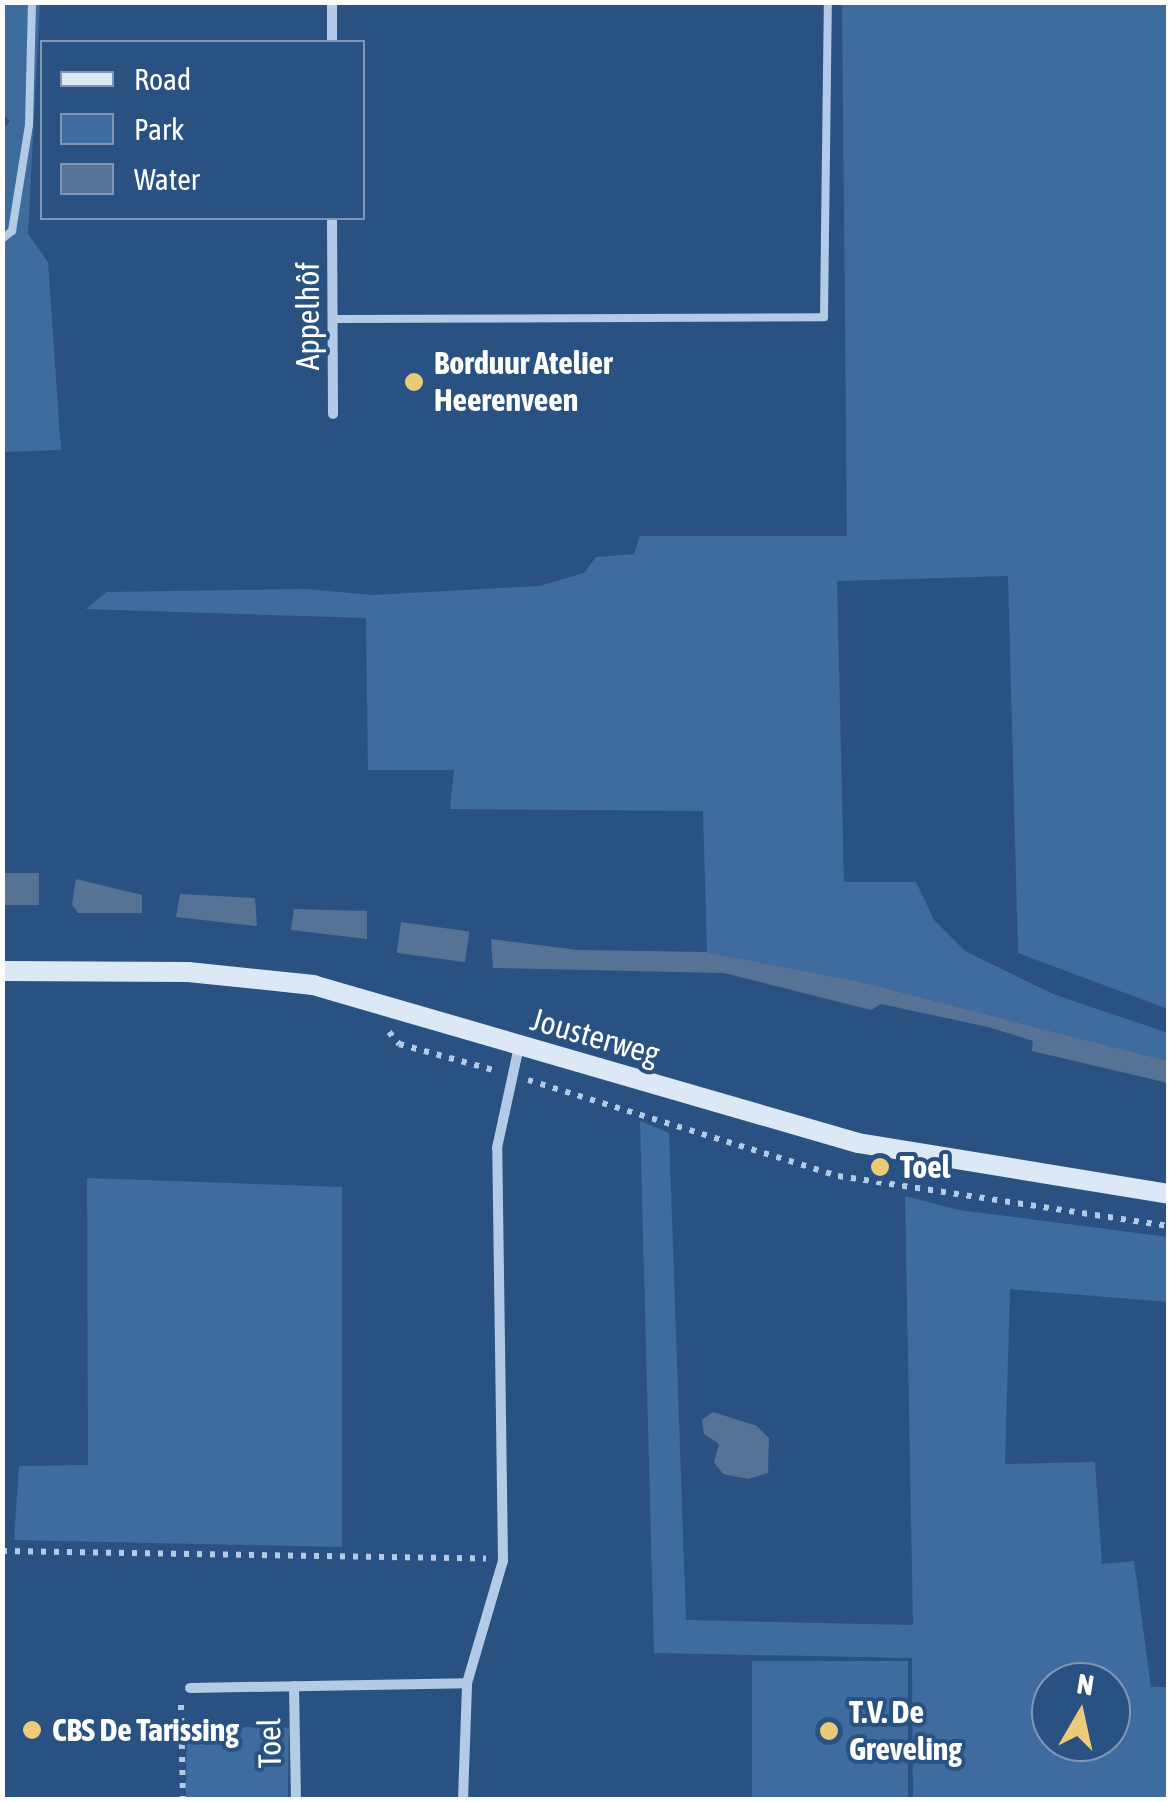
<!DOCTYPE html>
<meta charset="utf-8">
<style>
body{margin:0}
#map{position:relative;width:1171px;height:1802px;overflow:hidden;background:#295283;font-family:"Asap Condensed",sans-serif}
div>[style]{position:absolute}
.green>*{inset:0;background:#3e6c9f;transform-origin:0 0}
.water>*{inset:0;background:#567395;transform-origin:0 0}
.path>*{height:6px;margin-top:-3px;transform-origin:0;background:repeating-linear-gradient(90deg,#b3cbe6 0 5px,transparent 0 13px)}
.lane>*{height:8px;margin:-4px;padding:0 4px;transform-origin:4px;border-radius:4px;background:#b3cbe6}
.street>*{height:10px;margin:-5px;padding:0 5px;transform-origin:5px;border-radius:5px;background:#b3cbe6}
.secondary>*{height:20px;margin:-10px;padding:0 10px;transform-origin:10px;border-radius:10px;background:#dce8f6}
.dots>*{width:28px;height:28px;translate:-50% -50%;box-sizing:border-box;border:5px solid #295283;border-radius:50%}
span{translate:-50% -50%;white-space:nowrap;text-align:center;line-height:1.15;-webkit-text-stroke:8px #295283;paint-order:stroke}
.street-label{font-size:32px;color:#fff}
.poi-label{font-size:32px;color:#fff;font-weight:700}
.left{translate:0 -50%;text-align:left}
.frame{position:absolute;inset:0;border:5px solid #fff;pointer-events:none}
.legend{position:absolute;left:40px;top:40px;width:325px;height:180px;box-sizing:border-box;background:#295283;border:2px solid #7f97b5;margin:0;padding:12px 18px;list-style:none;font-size:30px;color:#fff}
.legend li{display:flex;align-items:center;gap:20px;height:50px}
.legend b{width:50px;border:2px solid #7f97b5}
.north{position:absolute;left:1031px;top:1662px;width:100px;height:100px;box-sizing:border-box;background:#295283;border:2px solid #7f97b5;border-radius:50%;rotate:9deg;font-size:28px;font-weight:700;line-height:40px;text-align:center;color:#fff}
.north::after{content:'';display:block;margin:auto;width:35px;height:45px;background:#edca7a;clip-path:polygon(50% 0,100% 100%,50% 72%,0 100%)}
</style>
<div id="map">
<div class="green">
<i style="clip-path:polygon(3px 3px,40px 3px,28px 234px,48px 262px,61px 450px,3px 452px,2px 130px,10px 121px,3px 114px)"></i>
<i style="clip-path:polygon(842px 3px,1168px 3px,1168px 1009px,1018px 953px,1008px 576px,837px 581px,844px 882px,916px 882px,934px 920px,965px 951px,1053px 994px,1168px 1033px,1168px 1061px,857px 981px,707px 952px,703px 811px,450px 809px,454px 770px,368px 770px,366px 618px,86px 609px,107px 592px,306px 589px,372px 595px,539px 586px,584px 573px,596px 557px,634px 554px,640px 536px,847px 536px)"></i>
<i style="clip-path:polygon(evenodd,640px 1121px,669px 1133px,686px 1620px,913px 1625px,905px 1196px,959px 1210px,1168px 1237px,1168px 1302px,1010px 1289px,1005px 1464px,1095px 1462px,1102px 1564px,1134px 1561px,1151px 1687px,1168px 1687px,1168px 1799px,913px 1799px,912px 1658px,654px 1653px,640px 1121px,1051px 1682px,1111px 1682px,1111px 1742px,1051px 1742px,1051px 1682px)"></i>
<i style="clip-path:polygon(87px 1178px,342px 1187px,342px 1547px,14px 1540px,19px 1466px,88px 1465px)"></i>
<i style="left:752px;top:1661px;width:156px;height:138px"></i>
<i style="left:187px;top:1726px;width:102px;height:73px;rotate:1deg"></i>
</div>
<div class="water">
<i style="left:3px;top:873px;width:36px;height:32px"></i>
<i style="clip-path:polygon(76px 879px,142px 895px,142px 913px,78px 913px,72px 904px)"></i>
<i style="clip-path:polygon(180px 894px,255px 898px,257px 926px,176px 917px)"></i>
<i style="clip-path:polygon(294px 909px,367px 911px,367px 939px,291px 930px)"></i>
<i style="left:401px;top:922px;width:69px;height:31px;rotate:8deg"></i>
<i style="clip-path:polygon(491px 939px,578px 950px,707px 952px,857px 981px,1168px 1061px,1168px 1083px,1032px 1051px,1033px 1041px,988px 1027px,881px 1004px,871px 1010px,724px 973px,493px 968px)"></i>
<i style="clip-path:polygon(713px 1412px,757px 1426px,769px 1438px,768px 1473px,748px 1479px,723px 1474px,714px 1462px,719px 1444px,704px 1434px,702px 1420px)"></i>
</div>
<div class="path">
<i style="left:389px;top:1032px;width:16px;rotate:50deg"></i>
<i style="left:399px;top:1044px;width:102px;rotate:15.4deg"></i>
<i style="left:528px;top:1080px;width:325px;rotate:17.2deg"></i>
<i style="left:838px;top:1176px;width:334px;rotate:8.6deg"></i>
<i style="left:2px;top:1551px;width:484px;rotate:0.9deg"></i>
<i style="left:181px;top:1705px;width:95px;rotate:88.8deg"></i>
</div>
<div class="lane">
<i style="left:2px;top:239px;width:13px;rotate:-39deg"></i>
<i style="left:12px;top:231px;width:107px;rotate:-80.9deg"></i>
<i style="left:29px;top:125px;width:123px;rotate:-88.6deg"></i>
<i style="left:333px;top:319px;width:491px;rotate:-0.2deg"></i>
<i style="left:824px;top:317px;width:315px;rotate:-89.3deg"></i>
</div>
<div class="street">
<i style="left:332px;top:2px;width:40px;rotate:90deg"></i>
<i style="left:332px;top:218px;width:196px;rotate:89.7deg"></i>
<i style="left:294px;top:1686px;width:114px;rotate:89deg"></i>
<i style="left:190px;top:1688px;width:277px;rotate:-1deg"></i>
<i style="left:463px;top:1800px;width:117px;rotate:-88deg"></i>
<i style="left:467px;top:1683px;width:127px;rotate:-73.6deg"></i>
<i style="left:503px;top:1561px;width:413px;rotate:-90.8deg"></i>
<i style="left:497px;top:1148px;width:104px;rotate:-77.8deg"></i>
</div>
<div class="secondary">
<i style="left:2px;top:971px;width:186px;rotate:0.3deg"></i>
<i style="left:188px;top:972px;width:126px;rotate:5.9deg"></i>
<i style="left:313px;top:985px;width:567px;rotate:16.17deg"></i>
<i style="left:858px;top:1143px;width:314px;rotate:9.3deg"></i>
</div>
<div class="dots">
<i style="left:414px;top:382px;background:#edca7a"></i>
<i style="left:880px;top:1167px;background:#edca7a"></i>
<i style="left:32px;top:1730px;background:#edca7a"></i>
<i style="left:829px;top:1731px;background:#edca7a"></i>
</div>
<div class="street-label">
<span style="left:308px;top:316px;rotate:-90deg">Appelhôf</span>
<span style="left:595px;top:1037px;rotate:16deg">Jousterweg</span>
<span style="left:270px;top:1743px;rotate:-91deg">Toel</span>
</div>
<div class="poi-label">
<span class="left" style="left:434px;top:382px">Borduur Atelier<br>Heerenveen</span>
<span class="left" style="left:900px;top:1167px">Toel</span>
<span class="left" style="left:849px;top:1731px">T.V. De<br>Greveling</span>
<span class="left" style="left:52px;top:1730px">CBS De Tarissing</span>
</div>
<div class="frame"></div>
<ul class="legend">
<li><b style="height:12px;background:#dce8f6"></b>Road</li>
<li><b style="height:28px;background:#3e6c9f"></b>Park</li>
<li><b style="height:28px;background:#567395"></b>Water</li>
</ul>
<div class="north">N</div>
</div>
